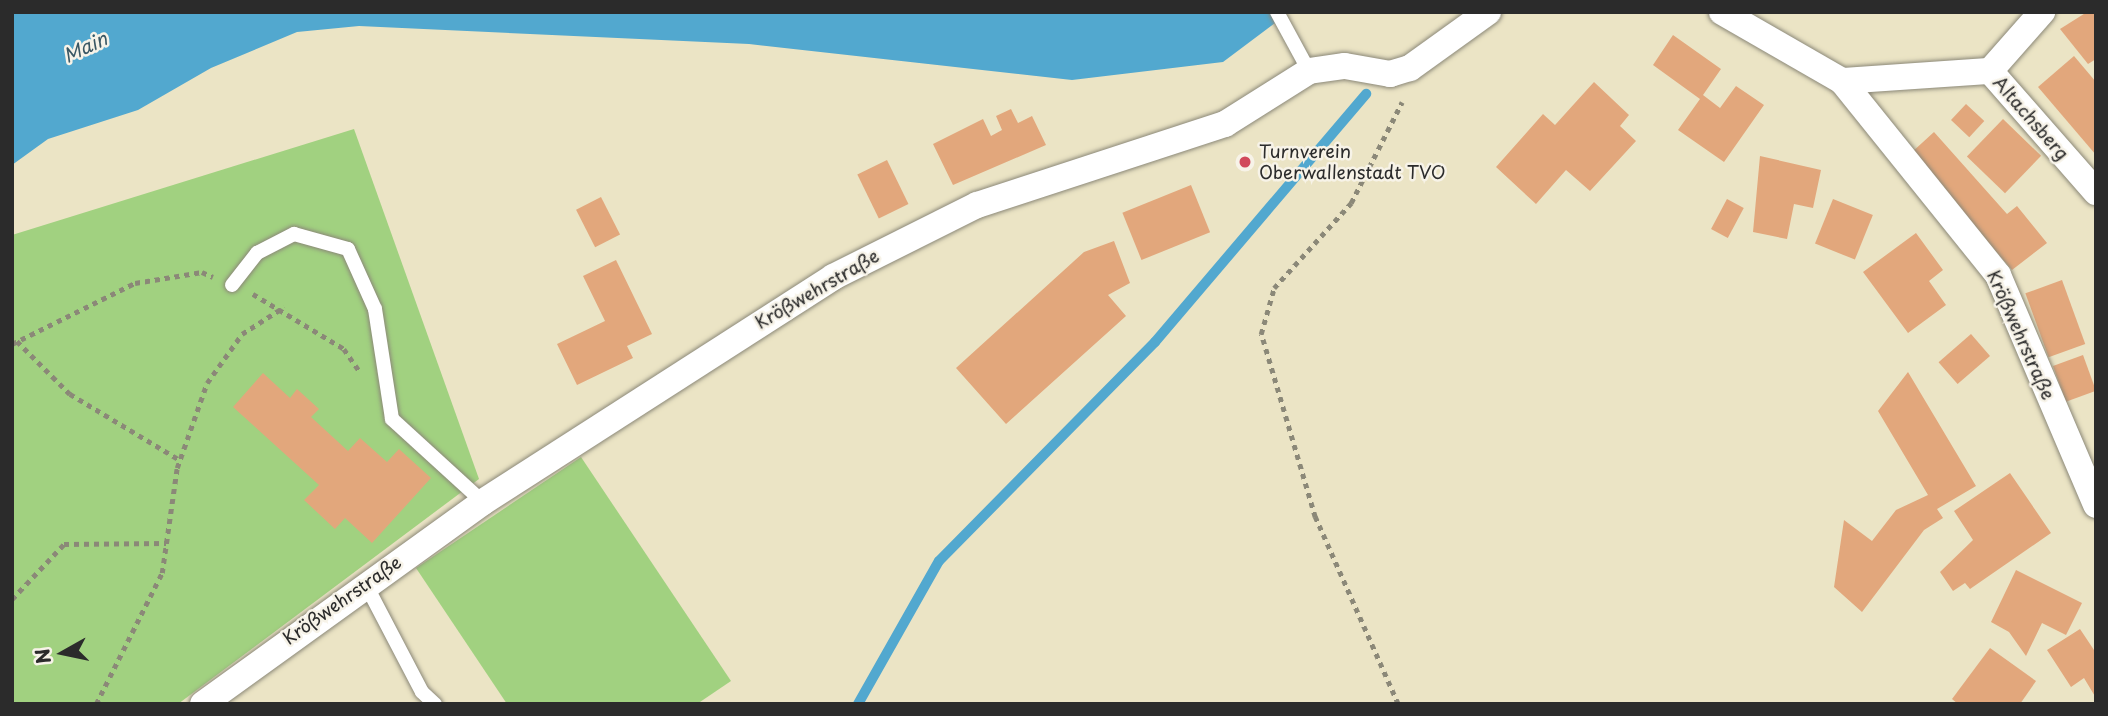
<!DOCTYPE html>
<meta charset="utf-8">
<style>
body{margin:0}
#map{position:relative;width:2108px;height:716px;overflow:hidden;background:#ebe4c5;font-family:"Playpen Sans",sans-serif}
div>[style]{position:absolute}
.green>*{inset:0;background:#a1d180}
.water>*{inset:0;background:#52a8cf}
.stream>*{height:10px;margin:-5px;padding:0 5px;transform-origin:5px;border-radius:5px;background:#52a8cf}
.building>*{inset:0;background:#e2a77c;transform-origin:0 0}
.path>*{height:4.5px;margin-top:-2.25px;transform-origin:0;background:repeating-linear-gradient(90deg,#8b8878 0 5px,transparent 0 10px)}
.roads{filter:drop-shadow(0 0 2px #8b8878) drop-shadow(0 0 2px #8b8878)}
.service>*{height:14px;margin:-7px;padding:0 7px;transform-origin:7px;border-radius:7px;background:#fff}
.minor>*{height:26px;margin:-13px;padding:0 13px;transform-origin:13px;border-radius:13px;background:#fff}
.dots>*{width:19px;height:19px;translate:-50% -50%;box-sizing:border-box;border:4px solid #f7f3e8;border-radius:50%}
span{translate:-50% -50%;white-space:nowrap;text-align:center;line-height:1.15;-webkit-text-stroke:5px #f7f3e8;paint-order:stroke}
.street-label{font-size:18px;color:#2b2b2b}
.poi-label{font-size:18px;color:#2b2b2b}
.left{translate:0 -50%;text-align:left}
.water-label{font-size:19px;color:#395764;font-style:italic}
.frame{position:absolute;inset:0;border:14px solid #2b2b2b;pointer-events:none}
.north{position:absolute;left:28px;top:618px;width:70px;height:70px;-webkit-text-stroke:5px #f7f3e8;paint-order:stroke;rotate:261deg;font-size:19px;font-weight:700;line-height:28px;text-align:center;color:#2b2b2b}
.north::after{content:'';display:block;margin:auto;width:24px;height:32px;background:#2b2b2b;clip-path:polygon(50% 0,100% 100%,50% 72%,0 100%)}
</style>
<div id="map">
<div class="green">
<i style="clip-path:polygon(354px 129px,479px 479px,178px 704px,12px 704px,12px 235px)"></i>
<i style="clip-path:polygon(581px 457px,731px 681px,697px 704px,507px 704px,416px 568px)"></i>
</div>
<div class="water">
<i style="clip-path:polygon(12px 12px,1270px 12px,1275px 23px,1223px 62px,1072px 80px,749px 44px,359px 26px,297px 32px,211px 68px,138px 110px,48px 139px,12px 165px)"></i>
</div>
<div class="stream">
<i style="left:858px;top:704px;width:164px;rotate:-60.5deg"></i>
<i style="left:939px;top:561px;width:308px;rotate:-45.4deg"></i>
<i style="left:1155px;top:342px;width:326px;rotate:-49.6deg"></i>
</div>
<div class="building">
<i style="clip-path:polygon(2087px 12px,2096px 12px,2096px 59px,2088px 64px,2060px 29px)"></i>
<i style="clip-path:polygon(1673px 35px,1721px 69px,1703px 95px,1720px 108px,1736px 86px,1764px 105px,1724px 162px,1678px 130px,1700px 99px,1653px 65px)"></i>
<i style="clip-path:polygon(2074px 56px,2096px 82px,2096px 155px,2038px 87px)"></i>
<i style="clip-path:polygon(1594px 82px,1629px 115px,1620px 126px,1636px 141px,1590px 191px,1566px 170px,1536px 204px,1496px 167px,1543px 114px,1555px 125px)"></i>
<i style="left:1966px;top:104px;width:25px;height:22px;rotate:43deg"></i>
<i style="clip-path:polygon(1011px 109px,1018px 123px,1032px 116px,1046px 145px,953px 185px,933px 144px,983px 119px,991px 136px,1002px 130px,996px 116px)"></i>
<i style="left:2003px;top:119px;width:53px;height:52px;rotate:44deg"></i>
<i style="clip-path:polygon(1934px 132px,2007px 214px,2017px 206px,2047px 243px,2012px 270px,1911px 153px)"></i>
<i style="clip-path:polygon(1760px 156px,1821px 170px,1813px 208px,1794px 204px,1787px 239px,1753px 232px)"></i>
<i style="left:887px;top:160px;width:49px;height:33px;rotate:64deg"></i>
<i style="left:1191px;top:185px;width:51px;height:74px;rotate:68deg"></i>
<i style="left:601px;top:197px;width:42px;height:28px;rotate:63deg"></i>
<i style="left:1727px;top:199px;width:19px;height:34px;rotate:28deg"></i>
<i style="left:1833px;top:199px;width:43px;height:48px;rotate:22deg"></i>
<i style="clip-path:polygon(1916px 233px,1943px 270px,1929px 281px,1946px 305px,1908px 333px,1863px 272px)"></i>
<i style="clip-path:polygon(1114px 241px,1130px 283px,1108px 295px,1126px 316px,1006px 424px,956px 368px,1084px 252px)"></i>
<i style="clip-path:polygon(616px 260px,652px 334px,627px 346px,633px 358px,577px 385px,557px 344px,605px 321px,583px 276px)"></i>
<i style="left:2062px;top:280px;width:68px;height:39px;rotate:70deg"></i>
<i style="left:1971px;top:334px;width:29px;height:43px;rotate:49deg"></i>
<i style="left:2083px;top:355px;width:38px;height:32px;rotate:70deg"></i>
<i style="clip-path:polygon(1908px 372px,1976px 486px,1937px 509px,1943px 518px,1924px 530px,1862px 612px,1834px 587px,1844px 520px,1872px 541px,1896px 510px,1928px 495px,1878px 411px)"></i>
<i style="clip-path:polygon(263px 373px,290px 398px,297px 389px,319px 409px,311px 417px,348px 451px,360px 438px,387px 462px,399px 449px,431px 478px,372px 543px,345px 518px,335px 529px,304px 500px,319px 485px,233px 407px)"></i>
<i style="clip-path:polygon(2010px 473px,2051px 533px,1970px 589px,1965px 583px,1953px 591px,1940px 572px,1973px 540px,1954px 511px)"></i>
<i style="clip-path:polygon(2016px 570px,2082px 603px,2066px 635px,2042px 623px,2026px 656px,2009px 632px,1991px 622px)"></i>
<i style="clip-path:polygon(2080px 629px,2096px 653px,2096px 698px,2084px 678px,2071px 687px,2047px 650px)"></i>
<i style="clip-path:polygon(1990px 648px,2036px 681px,2020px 704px,1958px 704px,1952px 699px)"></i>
</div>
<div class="path">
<i style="left:253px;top:294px;width:106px;rotate:31.1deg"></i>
<i style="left:344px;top:349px;width:28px;rotate:55deg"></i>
<i style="left:17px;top:341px;width:75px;rotate:45deg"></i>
<i style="left:70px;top:394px;width:128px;rotate:31deg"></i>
<i style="left:12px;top:344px;width:137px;rotate:-26.4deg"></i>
<i style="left:135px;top:283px;width:68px;rotate:-9.3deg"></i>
<i style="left:202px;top:272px;width:12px;rotate:24deg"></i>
<i style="left:12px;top:599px;width:76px;rotate:-46.6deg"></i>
<i style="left:64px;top:544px;width:102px;rotate:-0.6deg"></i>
<i style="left:96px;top:704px;width:147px;rotate:-63.3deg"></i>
<i style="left:162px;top:573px;width:106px;rotate:-81.9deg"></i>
<i style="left:177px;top:468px;width:90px;rotate:-70.6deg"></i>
<i style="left:207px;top:383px;width:60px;rotate:-54.5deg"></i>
<i style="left:242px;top:334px;width:50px;rotate:-32.7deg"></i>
<i style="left:1398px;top:704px;width:205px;rotate:-113.9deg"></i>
<i style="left:1315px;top:517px;width:191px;rotate:-106.4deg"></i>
<i style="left:1261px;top:334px;width:48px;rotate:-74.2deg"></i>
<i style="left:1274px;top:288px;width:115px;rotate:-47.8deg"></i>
<i style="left:1351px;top:203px;width:113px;rotate:-63.2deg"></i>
</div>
<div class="roads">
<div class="service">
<i style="left:1277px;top:12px;width:67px;rotate:61.5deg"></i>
<i style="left:232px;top:285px;width:41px;rotate:-52deg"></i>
<i style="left:257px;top:253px;width:42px;rotate:-27.2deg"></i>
<i style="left:294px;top:234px;width:56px;rotate:15.5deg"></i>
<i style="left:348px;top:249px;width:66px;rotate:65.8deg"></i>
<i style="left:375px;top:309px;width:111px;rotate:81.2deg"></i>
<i style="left:392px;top:419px;width:123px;rotate:42.4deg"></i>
<i style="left:365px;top:583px;width:123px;rotate:62.4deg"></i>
<i style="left:422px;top:692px;width:18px;rotate:43deg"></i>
</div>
<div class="minor">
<i style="left:1722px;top:12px;width:138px;rotate:29.9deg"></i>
<i style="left:1842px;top:81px;width:249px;rotate:51.2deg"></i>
<i style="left:1998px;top:275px;width:250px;rotate:66.9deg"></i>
<i style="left:1990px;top:71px;width:161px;rotate:48.8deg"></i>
<i style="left:1990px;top:71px;width:79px;rotate:-48.6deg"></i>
<i style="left:1842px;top:81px;width:148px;rotate:-3.9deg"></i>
<i style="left:203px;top:704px;width:345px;rotate:-35.8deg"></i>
<i style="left:483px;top:502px;width:416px;rotate:-32.7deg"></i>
<i style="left:833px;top:277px;width:161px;rotate:-26.6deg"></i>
<i style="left:977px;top:205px;width:261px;rotate:-18.1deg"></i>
<i style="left:1225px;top:124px;width:99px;rotate:-32.2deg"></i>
<i style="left:1309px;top:71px;width:36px;rotate:-8deg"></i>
<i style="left:1345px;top:66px;width:46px;rotate:10.1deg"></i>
<i style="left:1390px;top:74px;width:21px;rotate:-17deg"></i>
<i style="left:1410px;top:68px;width:96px;rotate:-35.7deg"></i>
</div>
</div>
<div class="dots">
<i style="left:1245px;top:162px;background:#d1495b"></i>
</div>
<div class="street-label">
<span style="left:2031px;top:118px;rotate:49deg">Altachsberg</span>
<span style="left:817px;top:289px;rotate:-30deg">Krößwehrstraße</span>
<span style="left:2021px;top:335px;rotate:66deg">Krößwehrstraße</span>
<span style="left:342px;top:600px;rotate:-35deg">Krößwehrstraße</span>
</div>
<div class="poi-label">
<span class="left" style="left:1259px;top:162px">Turnverein<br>Oberwallenstadt TVO</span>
</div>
<div class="water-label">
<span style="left:85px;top:47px;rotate:-25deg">Main</span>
</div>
<div class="frame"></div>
<div class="north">N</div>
</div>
